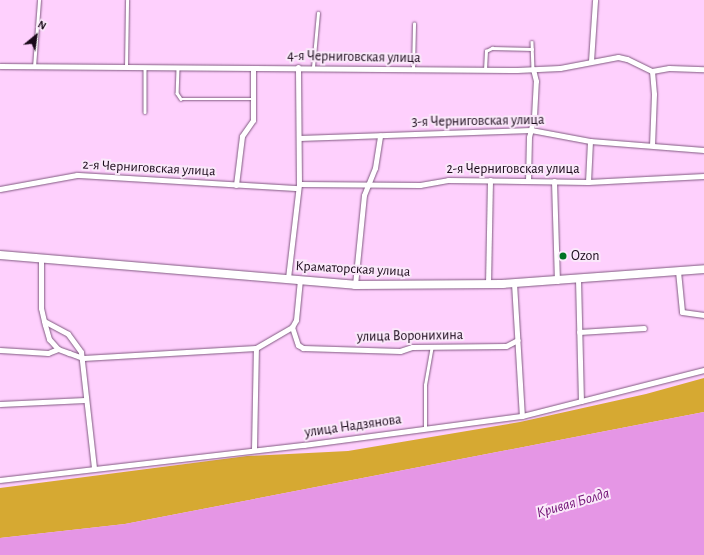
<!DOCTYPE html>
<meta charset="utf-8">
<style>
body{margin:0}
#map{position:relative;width:704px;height:555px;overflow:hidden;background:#fed0fd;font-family:"Alegreya Sans",sans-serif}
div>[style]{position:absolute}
.forest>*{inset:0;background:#d6a932}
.water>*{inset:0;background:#e596e5}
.roads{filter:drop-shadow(0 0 1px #815981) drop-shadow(0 0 1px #815981)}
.service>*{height:2.5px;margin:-1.25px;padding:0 1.25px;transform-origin:1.25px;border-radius:1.25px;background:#fff}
.minor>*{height:5px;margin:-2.5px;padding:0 2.5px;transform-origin:2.5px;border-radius:2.5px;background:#fff}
.primary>*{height:8px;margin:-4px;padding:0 4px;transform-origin:4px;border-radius:4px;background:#fff}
.dots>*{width:11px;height:11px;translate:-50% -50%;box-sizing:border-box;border:2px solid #fae8fa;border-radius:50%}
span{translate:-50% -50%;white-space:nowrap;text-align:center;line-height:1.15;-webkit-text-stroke:4px #fae8fa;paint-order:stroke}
.street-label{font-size:14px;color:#190919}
.poi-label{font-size:14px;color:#190919}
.left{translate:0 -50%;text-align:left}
.water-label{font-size:15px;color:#701074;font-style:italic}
.north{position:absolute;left:16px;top:16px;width:40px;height:40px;-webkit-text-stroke:3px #fae8fa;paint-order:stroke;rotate:29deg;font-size:11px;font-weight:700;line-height:16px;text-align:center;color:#190919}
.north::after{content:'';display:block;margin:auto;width:14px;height:18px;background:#190919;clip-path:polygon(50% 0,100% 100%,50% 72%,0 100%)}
</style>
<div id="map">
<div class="forest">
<i style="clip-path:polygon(704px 378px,704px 412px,125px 524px,0 538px,0 488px,247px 456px,348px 451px,520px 422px,646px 394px)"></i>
</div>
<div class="water">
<i style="clip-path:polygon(704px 412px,704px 555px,0 555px,0 538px,125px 524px)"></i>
</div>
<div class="roads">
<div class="service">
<i style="left:532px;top:42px;width:27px;rotate:88deg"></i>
<i style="left:34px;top:67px;width:67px;rotate:-85.7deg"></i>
<i style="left:126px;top:67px;width:67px;rotate:-89.1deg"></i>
<i style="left:313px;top:67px;width:54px;rotate:-84.7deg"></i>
<i style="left:145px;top:68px;width:44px;rotate:90deg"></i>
<i style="left:178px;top:68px;width:25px;rotate:92deg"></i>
<i style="left:177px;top:93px;width:7px;rotate:56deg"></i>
<i style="left:181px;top:99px;width:71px"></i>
<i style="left:413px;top:69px;width:45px;rotate:-88.7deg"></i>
<i style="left:485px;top:70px;width:19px;rotate:-87deg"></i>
<i style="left:486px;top:51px;width:7px;rotate:-27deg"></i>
<i style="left:492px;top:48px;width:40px;rotate:1.4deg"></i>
<i style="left:425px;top:427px;width:42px;rotate:-90deg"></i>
<i style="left:425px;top:385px;width:39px;rotate:-80deg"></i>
</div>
<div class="minor">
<i style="left:591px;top:61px;width:61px;rotate:-86.2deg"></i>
<i style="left:0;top:66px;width:517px;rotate:0.44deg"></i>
<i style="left:517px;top:70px;width:43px;rotate:-2.7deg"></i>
<i style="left:560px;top:68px;width:59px;rotate:-10.7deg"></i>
<i style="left:618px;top:57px;width:9px;rotate:13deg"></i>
<i style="left:627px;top:59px;width:28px;rotate:26deg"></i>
<i style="left:652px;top:71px;width:17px;rotate:-10deg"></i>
<i style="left:669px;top:68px;width:35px;rotate:2deg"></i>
<i style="left:652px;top:71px;width:23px;rotate:85deg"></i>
<i style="left:654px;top:94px;width:51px;rotate:92.2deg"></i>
<i style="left:299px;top:138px;width:232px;rotate:-2deg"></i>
<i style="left:531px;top:130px;width:60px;rotate:10.6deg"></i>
<i style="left:590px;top:141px;width:114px;rotate:4.5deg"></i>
<i style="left:528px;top:181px;width:44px;rotate:-88.7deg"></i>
<i style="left:529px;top:137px;width:21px;rotate:-76deg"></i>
<i style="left:534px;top:117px;width:36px;rotate:-87deg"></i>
<i style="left:536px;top:81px;width:12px;rotate:-104deg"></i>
<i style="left:554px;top:181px;width:100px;rotate:88.3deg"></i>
<i style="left:588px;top:182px;width:41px;rotate:-87.2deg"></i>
<i style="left:299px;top:184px;width:121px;rotate:0.5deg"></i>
<i style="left:420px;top:185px;width:28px;rotate:-10deg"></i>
<i style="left:448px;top:180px;width:140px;rotate:0.8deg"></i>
<i style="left:588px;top:182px;width:116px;rotate:-3deg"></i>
<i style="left:236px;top:185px;width:49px;rotate:-83deg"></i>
<i style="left:242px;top:136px;width:19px;rotate:-55deg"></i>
<i style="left:253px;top:120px;width:51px;rotate:-90deg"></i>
<i style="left:0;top:189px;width:78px;rotate:-10.3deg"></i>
<i style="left:77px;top:175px;width:220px;rotate:3.4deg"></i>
<i style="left:41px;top:259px;width:49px;rotate:90deg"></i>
<i style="left:41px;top:308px;width:17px;rotate:77deg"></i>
<i style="left:45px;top:325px;width:15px;rotate:74deg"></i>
<i style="left:49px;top:339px;width:13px;rotate:48deg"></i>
<i style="left:58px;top:349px;width:12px;rotate:20deg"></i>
<i style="left:69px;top:353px;width:15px;rotate:20deg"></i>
<i style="left:83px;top:358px;width:173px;rotate:-3.3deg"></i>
<i style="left:678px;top:271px;width:41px;rotate:84.4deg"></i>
<i style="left:682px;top:312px;width:22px;rotate:8deg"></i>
<i style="left:288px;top:278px;width:95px;rotate:-83.3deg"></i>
<i style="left:299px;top:184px;width:117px;rotate:-90.5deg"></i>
<i style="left:578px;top:279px;width:122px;rotate:88.6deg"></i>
<i style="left:514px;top:283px;width:133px;rotate:86.6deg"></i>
<i style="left:488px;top:284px;width:104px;rotate:-88.9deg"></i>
<i style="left:355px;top:285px;width:90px;rotate:-84.3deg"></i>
<i style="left:364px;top:195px;width:29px;rotate:-68deg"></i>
<i style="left:375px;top:168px;width:33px;rotate:-81deg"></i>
<i style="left:44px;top:321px;width:27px;rotate:28deg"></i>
<i style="left:68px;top:334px;width:22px;rotate:54deg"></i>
<i style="left:81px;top:352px;width:117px;rotate:83.6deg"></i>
<i style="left:292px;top:327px;width:19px;rotate:72deg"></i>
<i style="left:298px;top:345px;width:6px;rotate:31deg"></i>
<i style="left:303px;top:348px;width:97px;rotate:1.8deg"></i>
<i style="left:400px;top:351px;width:13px;rotate:-18deg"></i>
<i style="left:412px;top:347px;width:94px;rotate:-0.6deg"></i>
<i style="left:506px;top:346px;width:13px;rotate:-27deg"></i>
<i style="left:579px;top:332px;width:65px;rotate:-3.5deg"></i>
<i style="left:0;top:350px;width:48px;rotate:3.6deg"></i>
<i style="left:48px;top:353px;width:11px;rotate:-22deg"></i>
<i style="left:0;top:404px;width:85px;rotate:-2.7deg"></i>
<i style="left:254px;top:449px;width:101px;rotate:-88.9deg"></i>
<i style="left:256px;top:348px;width:42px;rotate:-30.3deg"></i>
<i style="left:292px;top:327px;width:8px;rotate:-60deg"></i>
<i style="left:296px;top:320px;width:41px;rotate:-84.4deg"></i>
<i style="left:0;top:480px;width:306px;rotate:-6.6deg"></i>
<i style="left:304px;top:445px;width:220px;rotate:-7.6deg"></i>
<i style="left:522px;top:416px;width:188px;rotate:-14.2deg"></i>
</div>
<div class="primary">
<i style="left:0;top:255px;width:356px;rotate:4.8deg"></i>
<i style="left:355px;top:285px;width:147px;rotate:-0.4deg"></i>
<i style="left:502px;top:284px;width:203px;rotate:-4.2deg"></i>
</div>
</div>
<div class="dots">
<i style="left:563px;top:256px;background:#017224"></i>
</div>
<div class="street-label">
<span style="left:354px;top:57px;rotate:1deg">4-я Черниговская улица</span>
<span style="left:478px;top:121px;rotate:-1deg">3-я Черниговская улица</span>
<span style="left:149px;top:168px;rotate:3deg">2-я Черниговская улица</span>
<span style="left:513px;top:169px">2-я Черниговская улица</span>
<span style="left:353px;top:269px;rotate:3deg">Краматорская улица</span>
<span style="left:410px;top:336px;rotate:-1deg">улица Воронихина</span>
<span style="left:353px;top:426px;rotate:-8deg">улица Надзянова</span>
</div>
<div class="poi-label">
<span class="left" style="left:571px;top:256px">Ozon</span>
</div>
<div class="water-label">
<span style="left:573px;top:503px;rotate:-16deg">Кривая Болда</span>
</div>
<div class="north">N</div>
</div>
